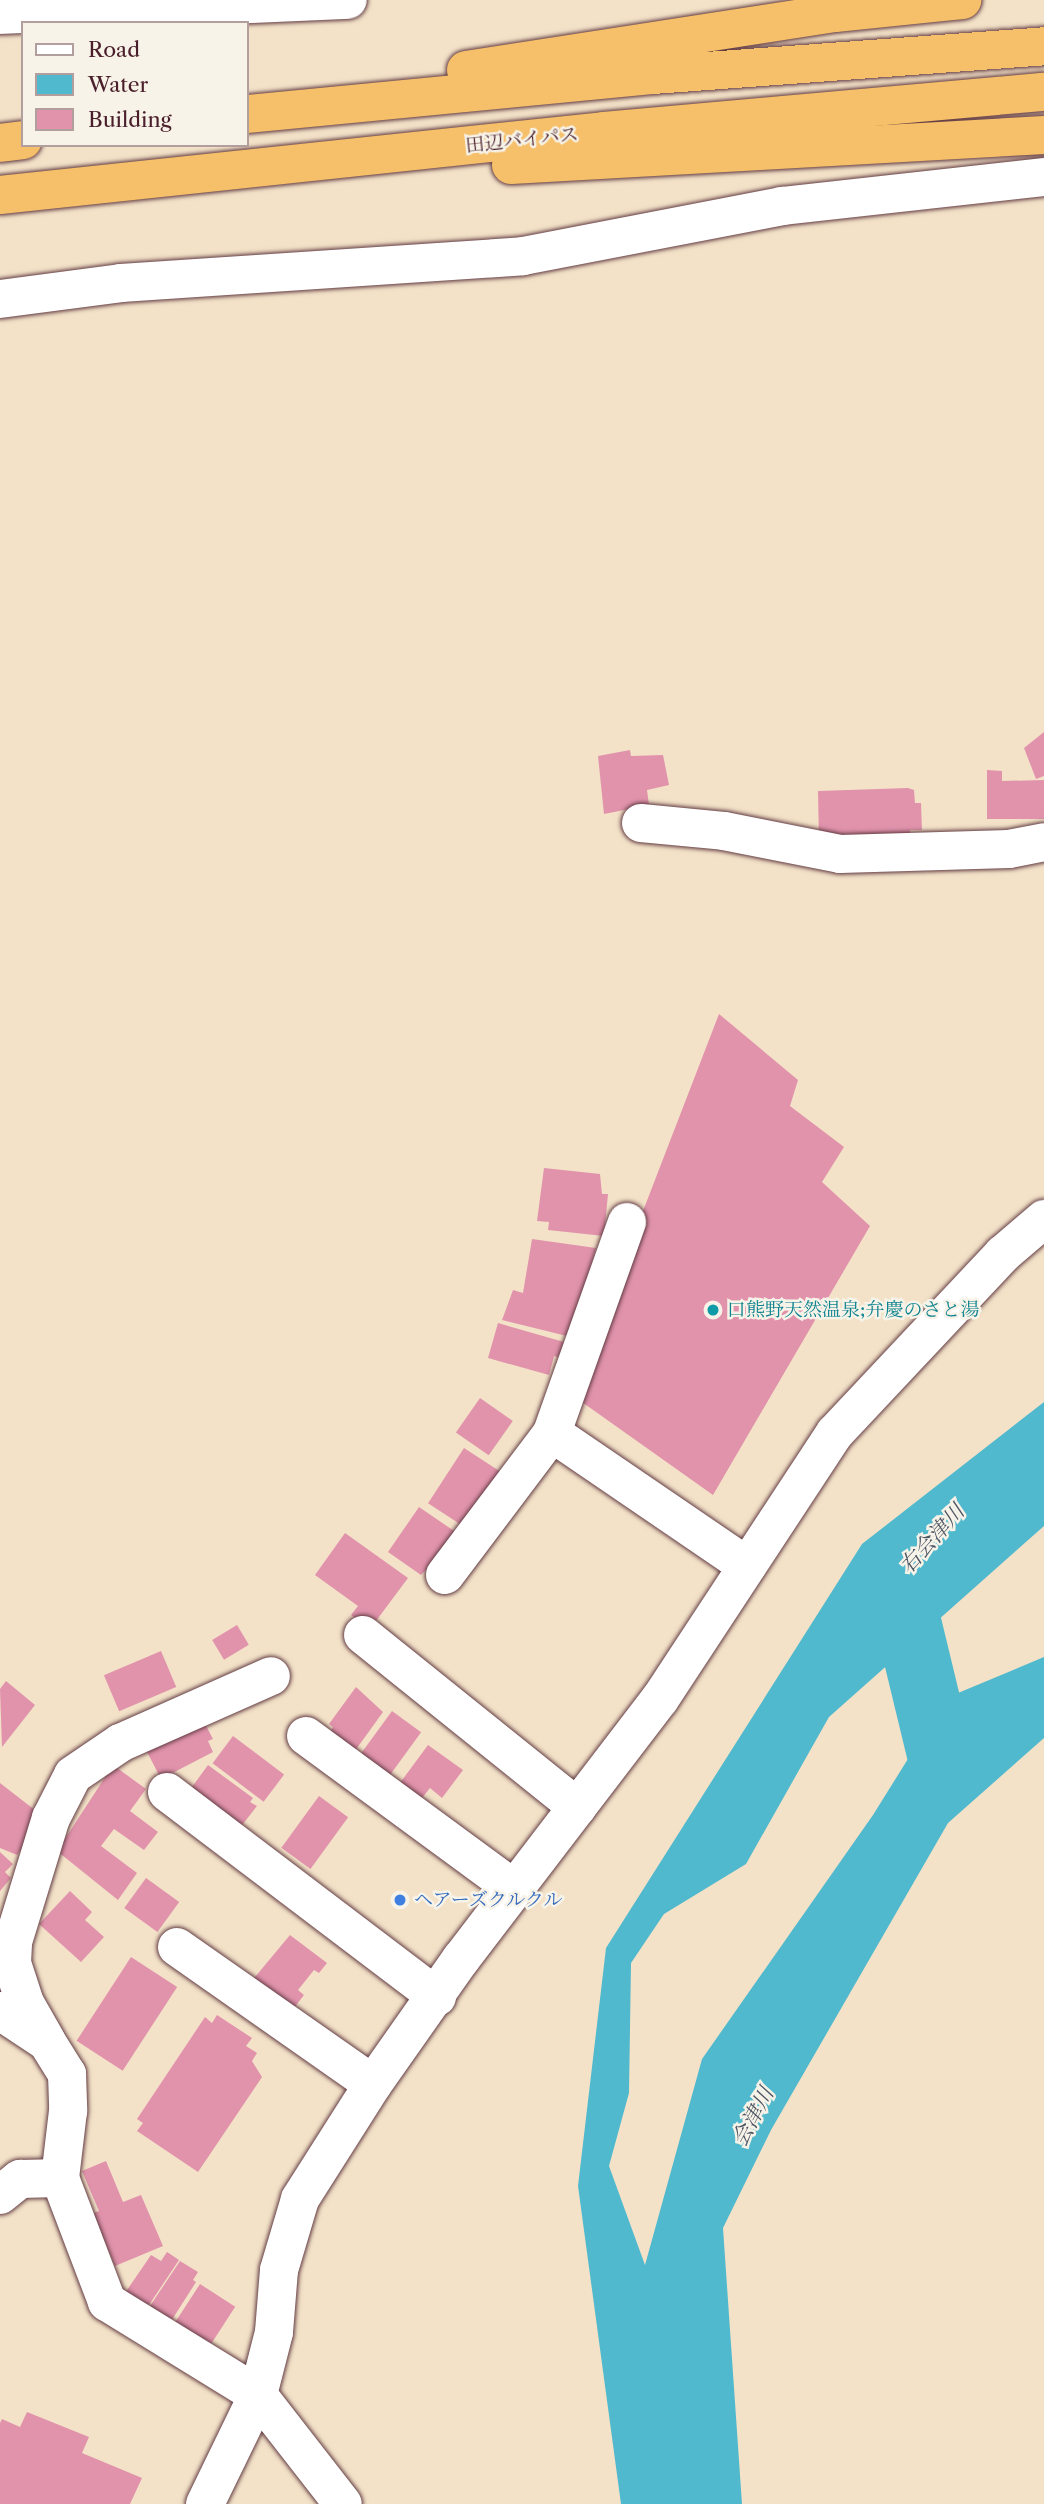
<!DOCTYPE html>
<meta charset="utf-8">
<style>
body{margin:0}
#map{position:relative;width:1044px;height:2504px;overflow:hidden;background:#f3e2c8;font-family:"Libre Caslon Text","Noto Serif JP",serif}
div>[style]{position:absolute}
.water>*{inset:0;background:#50b9ce}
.river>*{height:66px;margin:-33px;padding:0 33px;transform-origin:33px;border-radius:33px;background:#50b9ce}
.building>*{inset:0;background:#e193ac;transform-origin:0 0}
.roads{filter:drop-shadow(0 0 2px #633c43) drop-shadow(0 0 2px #633c43)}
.minor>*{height:38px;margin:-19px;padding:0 19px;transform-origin:19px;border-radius:19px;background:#fff}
.highway>*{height:38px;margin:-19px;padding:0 19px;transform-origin:19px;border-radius:19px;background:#f6c06b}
.dots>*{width:19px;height:19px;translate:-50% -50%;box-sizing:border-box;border:4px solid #f7f3e8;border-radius:50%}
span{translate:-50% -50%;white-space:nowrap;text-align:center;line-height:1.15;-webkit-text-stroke:5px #f7f3e8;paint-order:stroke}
.street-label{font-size:19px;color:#4a1f2b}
.culture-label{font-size:19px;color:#0d838f}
.left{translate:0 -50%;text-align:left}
.shop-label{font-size:19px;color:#366cbe}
.water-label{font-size:21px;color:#4c5564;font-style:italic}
.legend{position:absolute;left:21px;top:21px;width:228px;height:126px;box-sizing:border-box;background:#f7f3e8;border:2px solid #b29e9c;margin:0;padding:9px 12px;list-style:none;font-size:21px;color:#4a1f2b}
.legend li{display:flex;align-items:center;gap:14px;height:35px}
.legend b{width:35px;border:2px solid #b29e9c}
</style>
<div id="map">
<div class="water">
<i style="clip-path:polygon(1044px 1402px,1044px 1526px,829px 1717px,746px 1864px,664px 1914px,631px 1963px,629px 2093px,609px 2166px,645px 2265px,702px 2059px,873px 1815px,946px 1698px,1044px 1657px,1044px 1738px,948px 1823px,771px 2130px,723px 2228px,742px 2504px,621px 2504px,578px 2186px,606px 1948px,862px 1544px)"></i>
</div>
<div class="river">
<i style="left:911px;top:1558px;width:21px;rotate:137deg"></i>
<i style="left:896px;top:1572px;width:200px;rotate:76.4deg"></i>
</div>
<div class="building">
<i style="clip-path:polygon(1044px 732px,1044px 776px,1036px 779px,1024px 748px)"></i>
<i style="clip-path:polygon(630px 750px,631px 756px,663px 755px,669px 785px,647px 790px,649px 805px,604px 814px,598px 756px)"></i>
<i style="clip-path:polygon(987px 770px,1002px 771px,1002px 781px,1044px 780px,1044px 819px,987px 819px)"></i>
<i style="clip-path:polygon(908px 788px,914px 790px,915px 803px,921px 803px,922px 830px,910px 830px,911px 840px,819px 843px,818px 791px)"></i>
<i style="clip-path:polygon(719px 1014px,798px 1080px,790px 1106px,844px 1147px,822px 1182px,870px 1226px,713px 1495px,572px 1395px)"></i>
<i style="clip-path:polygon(544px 1168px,600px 1174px,602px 1194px,608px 1194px,604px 1236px,548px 1230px,549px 1222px,537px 1221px)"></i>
<i style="clip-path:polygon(532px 1239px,596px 1248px,571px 1337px,502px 1320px,513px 1290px,523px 1293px)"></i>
<i style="clip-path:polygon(498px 1323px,571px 1344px,566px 1359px,554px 1356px,549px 1375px,488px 1358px)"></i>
<i style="left:480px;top:1398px;width:40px;height:42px;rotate:35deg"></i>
<i style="left:464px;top:1448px;width:49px;height:66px;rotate:33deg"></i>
<i style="clip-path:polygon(419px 1507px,460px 1535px,421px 1575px,388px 1552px)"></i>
<i style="clip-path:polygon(345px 1533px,408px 1578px,370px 1629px,351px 1615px,358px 1606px,315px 1575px)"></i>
<i style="left:237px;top:1625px;width:23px;height:29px;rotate:59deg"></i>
<i style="left:161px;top:1651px;width:39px;height:62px;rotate:67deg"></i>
<i style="clip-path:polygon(6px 1681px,35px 1705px,2px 1747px,0 1689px)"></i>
<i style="clip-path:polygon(356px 1687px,383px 1712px,352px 1755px,330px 1732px,333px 1727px,329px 1724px)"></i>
<i style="left:392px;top:1711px;width:36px;height:61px;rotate:36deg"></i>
<i style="clip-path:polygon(202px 1718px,213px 1739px,208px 1741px,213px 1752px,161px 1779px,145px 1748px)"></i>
<i style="left:233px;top:1736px;width:64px;height:34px;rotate:37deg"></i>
<i style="clip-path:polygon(428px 1745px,463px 1770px,442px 1798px,430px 1788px,418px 1803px,397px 1787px)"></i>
<i style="clip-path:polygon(113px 1765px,146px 1789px,130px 1811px,158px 1832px,144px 1850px,114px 1829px,101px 1846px,137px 1873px,118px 1900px,57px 1851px)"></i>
<i style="clip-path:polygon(208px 1765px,253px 1798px,250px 1802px,257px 1806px,236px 1833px,184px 1798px)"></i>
<i style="clip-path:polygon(0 1783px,40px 1814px,27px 1830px,33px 1835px,17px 1855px,0 1848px)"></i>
<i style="left:319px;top:1796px;width:36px;height:64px;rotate:36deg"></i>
<i style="clip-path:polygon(0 1852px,13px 1864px,5px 1872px,11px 1878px,0 1891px)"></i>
<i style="left:146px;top:1878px;width:41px;height:37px;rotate:36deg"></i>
<i style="clip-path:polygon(70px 1891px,92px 1912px,85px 1920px,104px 1937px,81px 1962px,39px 1924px)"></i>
<i style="clip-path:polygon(290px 1935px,327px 1963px,319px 1973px,314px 1970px,298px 1990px,304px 1995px,290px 2013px,250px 1983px)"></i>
<i style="left:131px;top:1957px;width:55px;height:100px;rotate:33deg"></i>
<i style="clip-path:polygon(217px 2015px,252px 2038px,246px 2046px,257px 2053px,252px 2061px,262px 2077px,198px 2172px,137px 2131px,143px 2123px,137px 2119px,205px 2017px,212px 2023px)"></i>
<i style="clip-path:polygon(106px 2161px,123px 2202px,141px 2195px,163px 2246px,115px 2266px,93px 2213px,99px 2211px,82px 2171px)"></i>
<i style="clip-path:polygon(167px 2252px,179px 2260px,145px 2311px,125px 2293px,151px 2255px,161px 2261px)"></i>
<i style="clip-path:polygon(180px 2261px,198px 2272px,193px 2280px,196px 2282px,168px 2326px,148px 2309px)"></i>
<i style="left:200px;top:2284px;width:42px;height:45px;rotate:33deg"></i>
<i style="clip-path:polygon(27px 2412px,89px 2437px,82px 2453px,142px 2478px,130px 2504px,0 2504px,0 2423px,2px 2419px,20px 2427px)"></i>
</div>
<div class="roads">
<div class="minor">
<i style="left:0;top:15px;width:348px;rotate:-2.5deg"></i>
<i style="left:0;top:299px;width:122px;rotate:-7.5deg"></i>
<i style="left:121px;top:283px;width:403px;rotate:-3.8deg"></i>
<i style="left:523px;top:256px;width:264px;rotate:-10.9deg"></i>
<i style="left:782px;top:206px;width:264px;rotate:-6.3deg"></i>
<i style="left:641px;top:823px;width:83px;rotate:5.5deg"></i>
<i style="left:724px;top:831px;width:118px;rotate:11.2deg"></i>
<i style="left:840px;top:854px;width:169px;rotate:-1.7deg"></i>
<i style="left:1009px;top:849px;width:36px;rotate:-11deg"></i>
<i style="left:627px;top:1222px;width:224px;rotate:109.6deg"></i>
<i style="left:552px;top:1433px;width:236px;rotate:34.3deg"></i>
<i style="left:445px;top:1575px;width:178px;rotate:-53deg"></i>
<i style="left:363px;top:1635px;width:275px;rotate:38.8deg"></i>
<i style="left:306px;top:1736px;width:258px;rotate:36.3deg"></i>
<i style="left:167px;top:1792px;width:339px;rotate:37.2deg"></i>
<i style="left:177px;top:1947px;width:239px;rotate:35deg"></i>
<i style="left:0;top:2011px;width:56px;rotate:33.4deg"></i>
<i style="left:47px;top:2042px;width:38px;rotate:58deg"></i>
<i style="left:67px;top:2074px;width:37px;rotate:88deg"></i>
<i style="left:68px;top:2111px;width:67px;rotate:96.8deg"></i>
<i style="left:60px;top:2178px;width:133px;rotate:69.2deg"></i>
<i style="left:107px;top:2302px;width:177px;rotate:31.6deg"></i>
<i style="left:258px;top:2395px;width:138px;rotate:52.1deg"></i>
<i style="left:46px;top:2040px;width:43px;rotate:-119.6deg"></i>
<i style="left:25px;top:2003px;width:42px;rotate:-108deg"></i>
<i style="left:12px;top:1963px;width:21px;rotate:-87deg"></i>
<i style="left:13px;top:1942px;width:130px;rotate:-73deg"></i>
<i style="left:51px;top:1818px;width:48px;rotate:-62.9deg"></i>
<i style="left:73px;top:1775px;width:57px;rotate:-34.2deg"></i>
<i style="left:120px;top:1743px;width:165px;rotate:-23.9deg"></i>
<i style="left:0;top:2195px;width:26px;rotate:-39deg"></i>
<i style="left:20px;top:2179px;width:40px;rotate:-1.4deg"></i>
<i style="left:205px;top:2504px;width:121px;rotate:-64.1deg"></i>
<i style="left:258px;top:2395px;width:65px;rotate:-75.7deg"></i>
<i style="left:274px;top:2332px;width:62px;rotate:-85.4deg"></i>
<i style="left:279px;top:2270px;width:74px;rotate:-73.5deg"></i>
<i style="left:300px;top:2199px;width:136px;rotate:-57.6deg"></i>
<i style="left:373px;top:2084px;width:153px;rotate:-54.9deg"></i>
<i style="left:461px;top:1959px;width:327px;rotate:-52.6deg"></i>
<i style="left:660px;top:1699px;width:318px;rotate:-56.7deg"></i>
<i style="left:835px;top:1433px;width:245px;rotate:-46.8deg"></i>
<i style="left:1003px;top:1254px;width:54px;rotate:-40.5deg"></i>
</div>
<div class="highway">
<i style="left:466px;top:70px;width:373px;rotate:-8.8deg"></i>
<i style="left:835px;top:13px;width:128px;rotate:-5.8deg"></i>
<i style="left:247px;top:114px;width:408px;rotate:-5.5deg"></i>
<i style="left:653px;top:75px;width:392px;rotate:-4.2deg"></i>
<i style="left:0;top:143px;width:23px;rotate:-7deg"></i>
<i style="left:511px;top:165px;width:534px;rotate:-3.22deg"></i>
<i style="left:0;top:195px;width:607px;rotate:-6.05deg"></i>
<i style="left:604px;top:131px;width:442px;rotate:-5.1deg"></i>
</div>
</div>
<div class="dots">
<i style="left:713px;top:1310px;background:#0f9aa8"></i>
<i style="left:400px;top:1900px;background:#3f7fe0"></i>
</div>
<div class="street-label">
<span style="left:522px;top:140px;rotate:-6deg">田辺バイパス</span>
</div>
<div class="culture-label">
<span class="left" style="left:727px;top:1310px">口熊野天然温泉;弁慶のさと湯</span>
</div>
<div class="shop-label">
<span class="left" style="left:414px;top:1900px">ヘアーズクルクル</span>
</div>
<div class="water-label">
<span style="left:932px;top:1539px;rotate:-48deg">右会津川</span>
<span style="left:753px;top:2117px;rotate:-62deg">会津川</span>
</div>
<ul class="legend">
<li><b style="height:9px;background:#fff"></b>Road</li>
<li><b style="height:19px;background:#50b9ce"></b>Water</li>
<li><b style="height:19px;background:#e193ac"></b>Building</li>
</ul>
</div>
